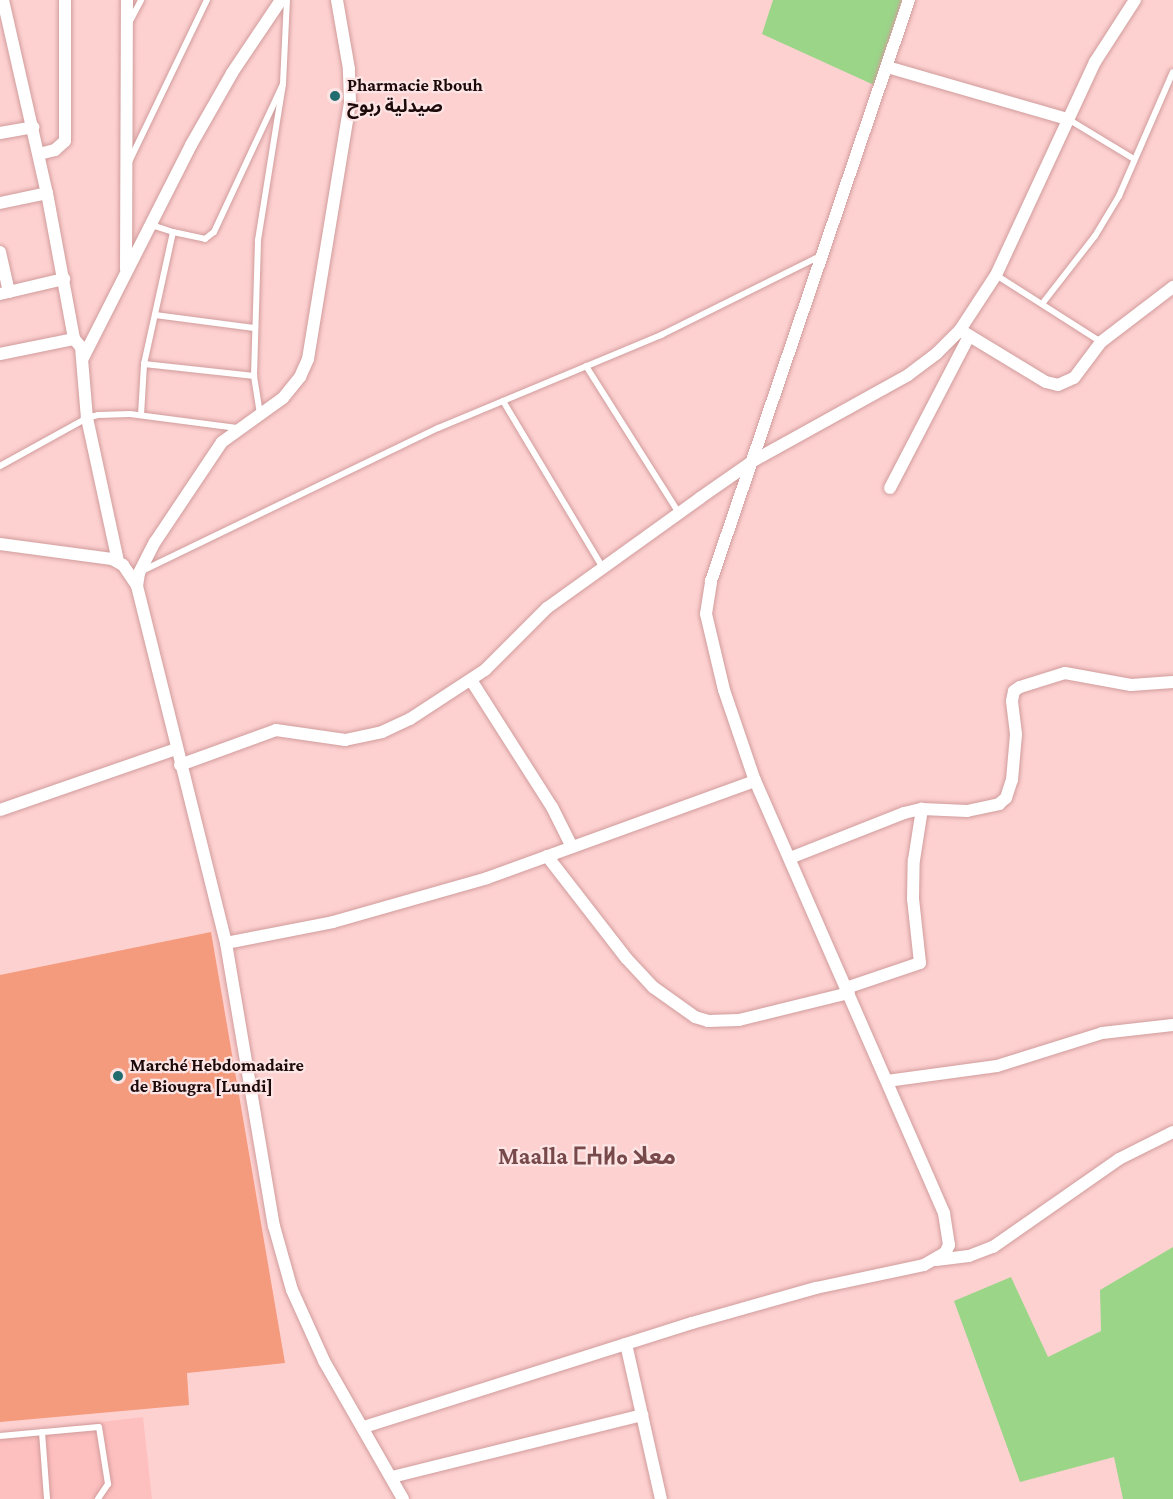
<!DOCTYPE html>
<meta charset="utf-8">
<style>
body{margin:0}
#map{position:relative;width:1173px;height:1499px;overflow:hidden;background:#fed1d1;font-family:"Crimson Pro","Noto Sans Arabic","Noto Sans Tifinagh",serif}
div>[style]{position:absolute}
.built>*{inset:0;background:#febfbf}
.green>*{inset:0;background:#9ad588}
.building>*{inset:0;background:#f49a7d}
.roads{filter:drop-shadow(0 0 2px #d19c9c) drop-shadow(0 0 2px #d19c9c)}
.lane>*{height:6px;margin:-3px;padding:0 3px;transform-origin:3px;border-radius:3px;background:#fff}
.street>*{height:12px;margin:-6px;padding:0 6px;transform-origin:6px;border-radius:6px;background:#fff}
.dots>*{width:16px;height:16px;translate:-50% -50%;box-sizing:border-box;border:3px solid #fce5e4;border-radius:50%}
span{translate:-50% -50%;white-space:nowrap;text-align:center;line-height:1.15;-webkit-text-stroke:4.5px #fce5e4;paint-order:stroke}
.poi-label{font-size:18px;color:#1c0a0b;font-weight:700}
.left{translate:0 -50%;text-align:left}
.district-label{font-size:24px;color:#77494a;font-weight:700}
</style>
<div id="map">
<div class="built">
<i style="clip-path:polygon(143px 1417px,152px 1499px,0 1499px,0 1434px)"></i>
</div>
<div class="green">
<i style="clip-path:polygon(773px 0,902px 0,874px 85px,762px 34px)"></i>
<i style="clip-path:polygon(1173px 1247px,1173px 1499px,1123px 1499px,1114px 1457px,1020px 1482px,954px 1301px,1011px 1277px,1048px 1357px,1101px 1331px,1100px 1290px)"></i>
</div>
<div class="building">
<i style="clip-path:polygon(211px 932px,285px 1363px,187px 1373px,189px 1405px,0 1422px,0 975px)"></i>
</div>
<div class="roads">
<div class="lane">
<i style="left:130px;top:21px;width:24px;rotate:-62deg"></i>
<i style="left:1068px;top:119px;width:77px;rotate:31.2deg"></i>
<i style="left:129px;top:162px;width:180px;rotate:-64.3deg"></i>
<i style="left:173px;top:232px;width:33px;rotate:12deg"></i>
<i style="left:205px;top:239px;width:11px;rotate:-38deg"></i>
<i style="left:214px;top:232px;width:163px;rotate:-65deg"></i>
<i style="left:283px;top:84px;width:84px;rotate:-87.3deg"></i>
<i style="left:996px;top:275px;width:125px;rotate:32.5deg"></i>
<i style="left:1042px;top:304px;width:86px;rotate:-52.1deg"></i>
<i style="left:1095px;top:236px;width:47px;rotate:-59deg"></i>
<i style="left:1119px;top:196px;width:135px;rotate:-66.5deg"></i>
<i style="left:155px;top:315px;width:100px;rotate:7.5deg"></i>
<i style="left:144px;top:364px;width:111px;rotate:6.2deg"></i>
<i style="left:586px;top:366px;width:174px;rotate:57.7deg"></i>
<i style="left:503px;top:401px;width:195px;rotate:59.1deg"></i>
<i style="left:260px;top:414px;width:38px;rotate:-99deg"></i>
<i style="left:254px;top:376px;width:136px;rotate:-88.3deg"></i>
<i style="left:258px;top:240px;width:158px;rotate:-80.9deg"></i>
<i style="left:141px;top:415px;width:51px;rotate:-86.6deg"></i>
<i style="left:144px;top:364px;width:135px;rotate:-77.6deg"></i>
<i style="left:173px;top:232px;width:23px;rotate:-162deg"></i>
<i style="left:0;top:466px;width:99px;rotate:-28.9deg"></i>
<i style="left:87px;top:418px;width:11px;rotate:-15deg"></i>
<i style="left:98px;top:415px;width:32px;rotate:-2deg"></i>
<i style="left:130px;top:414px;width:108px;rotate:7.5deg"></i>
<i style="left:140px;top:572px;width:331px;rotate:-25.8deg"></i>
<i style="left:438px;top:428px;width:242px;rotate:-22.6deg"></i>
<i style="left:661px;top:335px;width:180px;rotate:-26.4deg"></i>
<i style="left:42px;top:1432px;width:67px;rotate:85.7deg"></i>
<i style="left:0;top:1436px;width:99px;rotate:-5.2deg"></i>
<i style="left:99px;top:1427px;width:58px;rotate:81deg"></i>
<i style="left:108px;top:1484px;width:18px;rotate:124deg"></i>
</div>
<div class="street">
<i style="left:3px;top:0;width:198px;rotate:77.2deg"></i>
<i style="left:47px;top:193px;width:148px;rotate:79.5deg"></i>
<i style="left:74px;top:339px;width:11px;rotate:49deg"></i>
<i style="left:81px;top:347px;width:71px;rotate:85.2deg"></i>
<i style="left:87px;top:418px;width:146px;rotate:77.8deg"></i>
<i style="left:887px;top:67px;width:187px;rotate:16.1deg"></i>
<i style="left:0;top:133px;width:34px;rotate:-10deg"></i>
<i style="left:39px;top:154px;width:16px;rotate:-14deg"></i>
<i style="left:55px;top:150px;width:13px;rotate:-42deg"></i>
<i style="left:65px;top:141px;width:141px;rotate:-90deg"></i>
<i style="left:0;top:203px;width:48px;rotate:-12deg"></i>
<i style="left:0;top:252px;width:41px;rotate:77.3deg"></i>
<i style="left:126px;top:269px;width:269px;rotate:-89.8deg"></i>
<i style="left:0;top:294px;width:66px;rotate:-13.2deg"></i>
<i style="left:960px;top:330px;width:100px;rotate:31.2deg"></i>
<i style="left:1046px;top:382px;width:12px;rotate:14deg"></i>
<i style="left:1058px;top:385px;width:17px;rotate:-24deg"></i>
<i style="left:1074px;top:378px;width:45px;rotate:-53.1deg"></i>
<i style="left:1101px;top:342px;width:91px;rotate:-37.4deg"></i>
<i style="left:0;top:354px;width:76px;rotate:-11.5deg"></i>
<i style="left:83px;top:358px;width:239px;rotate:-63.1deg"></i>
<i style="left:191px;top:145px;width:83px;rotate:-60.3deg"></i>
<i style="left:232px;top:73px;width:88px;rotate:-56.1deg"></i>
<i style="left:890px;top:488px;width:171px;rotate:-62.5deg"></i>
<i style="left:0;top:544px;width:113px;rotate:7.6deg"></i>
<i style="left:112px;top:559px;width:13px;rotate:29deg"></i>
<i style="left:123px;top:565px;width:25px;rotate:56deg"></i>
<i style="left:137px;top:586px;width:368px;rotate:76deg"></i>
<i style="left:226px;top:943px;width:287px;rotate:80.4deg"></i>
<i style="left:274px;top:1226px;width:66px;rotate:74.3deg"></i>
<i style="left:292px;top:1290px;width:78px;rotate:65.7deg"></i>
<i style="left:324px;top:1361px;width:159px;rotate:60.2deg"></i>
<i style="left:137px;top:586px;width:13px;rotate:-81deg"></i>
<i style="left:139px;top:573px;width:35px;rotate:-63deg"></i>
<i style="left:155px;top:542px;width:120px;rotate:-56.2deg"></i>
<i style="left:222px;top:442px;width:75px;rotate:-35.8deg"></i>
<i style="left:283px;top:398px;width:27px;rotate:-51deg"></i>
<i style="left:300px;top:377px;width:20px;rotate:-66deg"></i>
<i style="left:308px;top:359px;width:260px;rotate:-80.7deg"></i>
<i style="left:350px;top:102px;width:33px;rotate:-92deg"></i>
<i style="left:349px;top:69px;width:70px;rotate:-99.9deg"></i>
<i style="left:471px;top:680px;width:151px;rotate:57.5deg"></i>
<i style="left:552px;top:807px;width:45px;rotate:63.4deg"></i>
<i style="left:180px;top:765px;width:102px;rotate:-20deg"></i>
<i style="left:276px;top:730px;width:70px;rotate:8.2deg"></i>
<i style="left:345px;top:740px;width:38px;rotate:-12deg"></i>
<i style="left:382px;top:732px;width:31px;rotate:-25deg"></i>
<i style="left:410px;top:719px;width:90px;rotate:-33.2deg"></i>
<i style="left:485px;top:670px;width:88px;rotate:-45deg"></i>
<i style="left:547px;top:608px;width:188px;rotate:-35.7deg"></i>
<i style="left:700px;top:498px;width:65px;rotate:-34.9deg"></i>
<i style="left:753px;top:461px;width:177px;rotate:-29deg"></i>
<i style="left:908px;top:375px;width:36px;rotate:-37deg"></i>
<i style="left:937px;top:353px;width:33px;rotate:-45deg"></i>
<i style="left:960px;top:330px;width:66px;rotate:-56.8deg"></i>
<i style="left:996px;top:275px;width:235px;rotate:-65.1deg"></i>
<i style="left:1095px;top:62px;width:74px;rotate:-57.2deg"></i>
<i style="left:0;top:810px;width:186px;rotate:-19.1deg"></i>
<i style="left:547px;top:856px;width:130px;rotate:52.2deg"></i>
<i style="left:627px;top:959px;width:38px;rotate:47deg"></i>
<i style="left:653px;top:987px;width:52px;rotate:35.5deg"></i>
<i style="left:695px;top:1017px;width:14px;rotate:17deg"></i>
<i style="left:708px;top:1021px;width:31px;rotate:-2deg"></i>
<i style="left:739px;top:1020px;width:113px;rotate:-13.8deg"></i>
<i style="left:790px;top:858px;width:123px;rotate:-21.5deg"></i>
<i style="left:904px;top:813px;width:18px;rotate:-13deg"></i>
<i style="left:922px;top:809px;width:45px;rotate:2.5deg"></i>
<i style="left:967px;top:811px;width:33px;rotate:-12deg"></i>
<i style="left:999px;top:804px;width:9px;rotate:-41deg"></i>
<i style="left:1006px;top:798px;width:19px;rotate:-72deg"></i>
<i style="left:1012px;top:780px;width:46px;rotate:-85deg"></i>
<i style="left:1016px;top:734px;width:33px;rotate:-97deg"></i>
<i style="left:1012px;top:701px;width:10px;rotate:-79deg"></i>
<i style="left:1014px;top:691px;width:7px;rotate:-34deg"></i>
<i style="left:1020px;top:687px;width:47px;rotate:-17.3deg"></i>
<i style="left:1065px;top:673px;width:67px;rotate:10.3deg"></i>
<i style="left:1131px;top:685px;width:42px;rotate:-4.1deg"></i>
<i style="left:226px;top:943px;width:109px;rotate:-11.1deg"></i>
<i style="left:333px;top:922px;width:160px;rotate:-15.9deg"></i>
<i style="left:487px;top:878px;width:285px;rotate:-19.9deg"></i>
<i style="left:846px;top:988px;width:78px;rotate:-18.7deg"></i>
<i style="left:920px;top:963px;width:64px;rotate:-96.2deg"></i>
<i style="left:913px;top:899px;width:39px;rotate:-89deg"></i>
<i style="left:914px;top:860px;width:52px;rotate:-81.1deg"></i>
<i style="left:887px;top:1081px;width:111px;rotate:-7.8deg"></i>
<i style="left:997px;top:1066px;width:110px;rotate:-17.4deg"></i>
<i style="left:1102px;top:1033px;width:71px;rotate:-6.4deg"></i>
<i style="left:936px;top:1260px;width:33px;rotate:-7deg"></i>
<i style="left:969px;top:1256px;width:26px;rotate:-21deg"></i>
<i style="left:993px;top:1247px;width:154px;rotate:-34.9deg"></i>
<i style="left:1119px;top:1159px;width:60px;rotate:-26.6deg"></i>
<i style="left:626px;top:1344px;width:159px;rotate:77.3deg"></i>
<i style="left:364px;top:1427px;width:344px;rotate:-17.6deg"></i>
<i style="left:692px;top:1323px;width:129px;rotate:-15.8deg"></i>
<i style="left:816px;top:1288px;width:110px;rotate:-12deg"></i>
<i style="left:924px;top:1265px;width:24px;rotate:-30deg"></i>
<i style="left:945px;top:1253px;width:9px;rotate:-63deg"></i>
<i style="left:949px;top:1245px;width:32px;rotate:-99deg"></i>
<i style="left:944px;top:1213px;width:472px;rotate:-113.6deg"></i>
<i style="left:755px;top:781px;width:96px;rotate:-108.8deg"></i>
<i style="left:724px;top:690px;width:78px;rotate:-103.3deg"></i>
<i style="left:706px;top:614px;width:33px;rotate:-81deg"></i>
<i style="left:711px;top:581px;width:614px;rotate:-71.18deg"></i>
<i style="left:392px;top:1477px;width:258px;rotate:-13.9deg"></i>
</div>
</div>
<div class="dots">
<i style="left:335px;top:96px;background:#206c6f"></i>
<i style="left:118px;top:1076px;background:#206c6f"></i>
</div>
<div class="poi-label">
<span class="left" style="left:347px;top:96px">Pharmacie Rbouh<br>صيدلية ربوح</span>
<span class="left" style="left:130px;top:1076px">Marché Hebdomadaire<br>de Biougra [Lundi]</span>
</div>
<div class="district-label">
<span style="left:587px;top:1156px">Maalla ⵎⵄⵍⴰ معلا</span>
</div>
</div>
